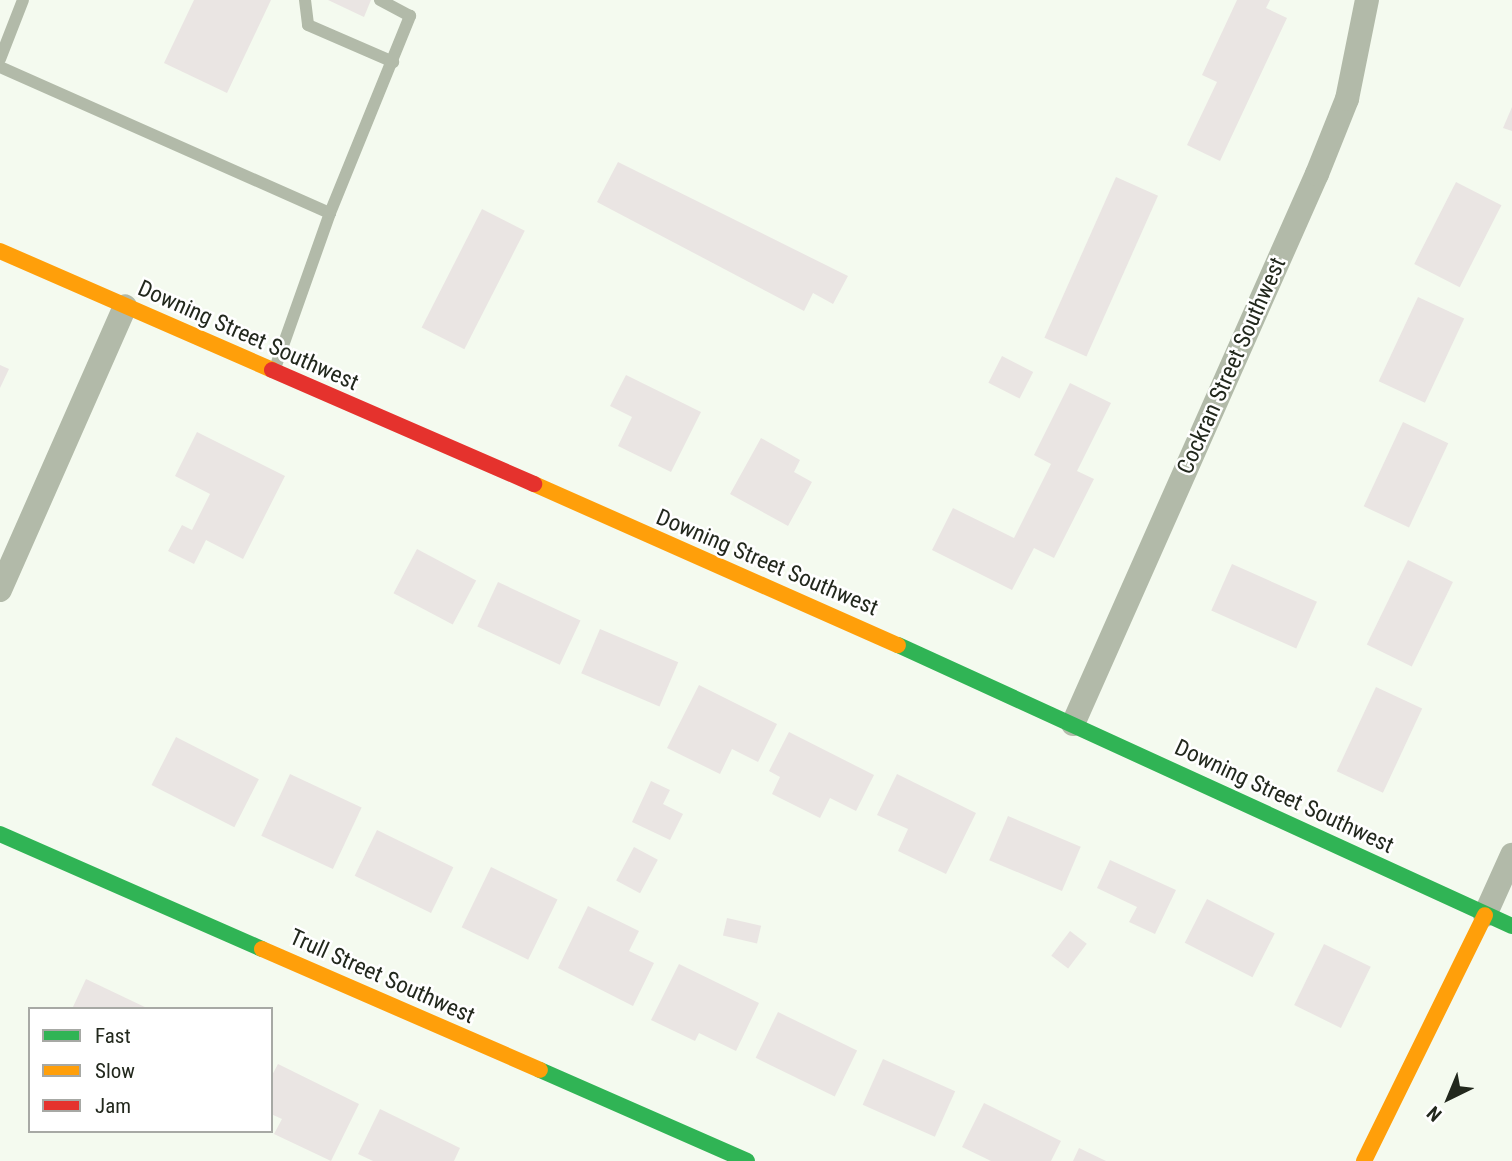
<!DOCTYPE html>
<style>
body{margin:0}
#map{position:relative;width:1512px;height:1161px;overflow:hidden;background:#f4faef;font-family:"Roboto Condensed",sans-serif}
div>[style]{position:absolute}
.building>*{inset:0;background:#eae5e3;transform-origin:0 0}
.lane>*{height:12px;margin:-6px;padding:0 6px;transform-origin:6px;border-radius:6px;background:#b2baa9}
.street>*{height:24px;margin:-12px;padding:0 12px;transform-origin:12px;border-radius:12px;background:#b2baa9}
.fast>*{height:16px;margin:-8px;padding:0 8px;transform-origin:8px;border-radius:8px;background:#30b455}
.slow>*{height:16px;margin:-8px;padding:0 8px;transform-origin:8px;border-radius:8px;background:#ff9f0a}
.jam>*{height:16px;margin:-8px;padding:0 8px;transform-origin:8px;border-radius:8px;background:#e5322d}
span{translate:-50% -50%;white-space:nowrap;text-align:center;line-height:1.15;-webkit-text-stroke:5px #fff;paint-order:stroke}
.street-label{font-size:23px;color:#22281d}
.legend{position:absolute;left:28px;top:1007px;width:245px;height:126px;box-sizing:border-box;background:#fff;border:2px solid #a7a9a5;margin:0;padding:9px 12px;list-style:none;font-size:21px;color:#22281d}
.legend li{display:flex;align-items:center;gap:14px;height:35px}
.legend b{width:35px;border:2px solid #a7a9a5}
.north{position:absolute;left:1414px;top:1063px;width:70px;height:70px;-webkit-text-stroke:5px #fff;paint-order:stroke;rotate:223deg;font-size:19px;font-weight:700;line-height:28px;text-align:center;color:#22281d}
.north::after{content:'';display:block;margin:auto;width:24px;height:32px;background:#22281d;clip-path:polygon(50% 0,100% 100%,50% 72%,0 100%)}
</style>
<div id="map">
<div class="building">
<i style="clip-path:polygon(194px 0,271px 0,227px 93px,164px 63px)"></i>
<i style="clip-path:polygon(328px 0,371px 0,364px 17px)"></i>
<i style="clip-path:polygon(1237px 0,1270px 0,1266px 8px,1287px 18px,1220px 161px,1187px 145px,1217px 82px,1202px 75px)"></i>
<i style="clip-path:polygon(1512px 107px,1512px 131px,1503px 128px)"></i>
<i style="clip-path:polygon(618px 162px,848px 276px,833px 304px,813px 293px,804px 311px,597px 202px)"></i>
<i style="left:1116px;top:177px;width:46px;height:176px;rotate:24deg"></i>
<i style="left:1456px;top:182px;width:51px;height:92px;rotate:27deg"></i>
<i style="left:482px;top:209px;width:48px;height:133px;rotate:27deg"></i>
<i style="left:1418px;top:297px;width:51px;height:93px;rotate:25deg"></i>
<i style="left:1002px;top:356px;width:35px;height:30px;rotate:27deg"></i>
<i style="clip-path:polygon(0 365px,9px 369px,0 388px)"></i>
<i style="clip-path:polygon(626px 375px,701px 412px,671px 472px,618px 446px,632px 417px,610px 406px)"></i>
<i style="clip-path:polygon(1070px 383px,1111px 403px,1077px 471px,1094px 479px,1054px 558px,1034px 548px,1012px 590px,932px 550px,953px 508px,1014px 538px,1051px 464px,1034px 455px)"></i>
<i style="left:1403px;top:422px;width:50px;height:93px;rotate:25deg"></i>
<i style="clip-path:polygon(197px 432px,285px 476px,243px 559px,206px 540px,194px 564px,168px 551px,182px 525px,192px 530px,210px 494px,175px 476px)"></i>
<i style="clip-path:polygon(761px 438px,800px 460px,794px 472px,812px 482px,788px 526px,730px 494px)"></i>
<i style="left:417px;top:549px;width:67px;height:50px;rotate:28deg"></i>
<i style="left:1408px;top:560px;width:50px;height:94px;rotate:26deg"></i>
<i style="left:1232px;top:564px;width:93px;height:51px;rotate:24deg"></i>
<i style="left:498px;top:582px;width:91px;height:49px;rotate:25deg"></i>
<i style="left:600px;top:629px;width:85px;height:48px;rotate:23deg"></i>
<i style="clip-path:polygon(699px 685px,777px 724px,758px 762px,732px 749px,720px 774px,667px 748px)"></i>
<i style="left:1376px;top:687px;width:51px;height:93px;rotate:25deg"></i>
<i style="clip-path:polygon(789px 732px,874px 775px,856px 811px,830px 798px,820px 818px,772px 794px,780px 777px,769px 771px)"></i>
<i style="left:176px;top:737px;width:93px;height:54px;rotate:27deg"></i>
<i style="left:290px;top:774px;width:79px;height:68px;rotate:25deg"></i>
<i style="clip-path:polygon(897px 774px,976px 813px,946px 874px,898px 851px,908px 829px,877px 815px)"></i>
<i style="clip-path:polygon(651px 781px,670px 790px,663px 804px,683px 814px,670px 840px,632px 822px)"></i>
<i style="left:1008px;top:816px;width:79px;height:48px;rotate:23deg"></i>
<i style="left:377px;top:830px;width:85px;height:51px;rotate:26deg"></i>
<i style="left:634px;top:847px;width:27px;height:38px;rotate:28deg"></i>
<i style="clip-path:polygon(1110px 860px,1176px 890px,1155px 934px,1129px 922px,1137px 907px,1097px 888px)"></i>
<i style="left:491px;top:867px;width:74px;height:67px;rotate:26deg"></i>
<i style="left:1207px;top:899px;width:76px;height:49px;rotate:27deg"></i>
<i style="clip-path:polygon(588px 906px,639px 931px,629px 951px,654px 963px,633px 1006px,558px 968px)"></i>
<i style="left:727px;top:918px;width:35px;height:18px;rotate:13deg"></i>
<i style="left:1070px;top:931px;width:21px;height:31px;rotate:37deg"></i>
<i style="left:1324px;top:944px;width:52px;height:68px;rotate:26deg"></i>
<i style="clip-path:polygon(679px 964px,759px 1003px,736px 1051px,699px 1033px,695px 1041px,651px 1020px)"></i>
<i style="clip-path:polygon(86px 979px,149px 1009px,72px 1009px)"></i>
<i style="left:778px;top:1012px;width:88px;height:51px;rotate:26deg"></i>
<i style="left:883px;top:1059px;width:79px;height:50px;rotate:24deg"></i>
<i style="clip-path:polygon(278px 1064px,359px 1104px,331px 1161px,274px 1134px,282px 1119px,271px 1114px,271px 1077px)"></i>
<i style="clip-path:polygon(984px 1103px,1061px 1141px,1051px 1161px,991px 1161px,962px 1147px)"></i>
<i style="clip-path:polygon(380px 1109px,460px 1148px,454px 1161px,373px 1161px,358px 1154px)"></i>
<i style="clip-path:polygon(1079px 1148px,1106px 1161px,1073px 1161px)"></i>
</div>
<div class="lane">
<i style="left:305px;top:0;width:25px;rotate:83deg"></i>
<i style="left:308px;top:25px;width:93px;rotate:23.5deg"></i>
<i style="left:0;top:59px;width:63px;rotate:-68.7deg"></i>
<i style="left:0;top:67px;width:361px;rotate:23.9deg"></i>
<i style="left:330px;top:213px;width:164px;rotate:109.5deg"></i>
<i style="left:330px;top:213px;width:213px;rotate:-67.9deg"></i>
<i style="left:410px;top:16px;width:34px;rotate:-152deg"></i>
</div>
<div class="street">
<i style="left:0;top:590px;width:310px;rotate:-66.2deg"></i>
<i style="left:1073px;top:724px;width:602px;rotate:-66.08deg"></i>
<i style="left:1317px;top:174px;width:81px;rotate:-68.2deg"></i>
<i style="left:1347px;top:99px;width:101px;rotate:-78.6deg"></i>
<i style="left:1485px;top:915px;width:66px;rotate:-65.8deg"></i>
</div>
<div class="fast">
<i style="left:898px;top:645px;width:675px;rotate:24.59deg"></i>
<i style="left:0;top:834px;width:286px;rotate:23.7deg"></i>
<i style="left:540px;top:1070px;width:226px;rotate:23.7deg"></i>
</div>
<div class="slow">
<i style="left:0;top:251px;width:297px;rotate:23.6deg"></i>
<i style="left:534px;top:484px;width:398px;rotate:23.9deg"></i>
<i style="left:262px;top:949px;width:303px;rotate:23.5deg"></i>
<i style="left:1364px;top:1161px;width:274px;rotate:-63.8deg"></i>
</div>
<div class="jam">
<i style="left:272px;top:370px;width:286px;rotate:23.5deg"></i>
</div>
<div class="street-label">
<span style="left:248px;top:336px;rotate:24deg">Downing Street Southwest</span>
<span style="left:1232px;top:366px;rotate:-66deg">Cockran Street Southwest</span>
<span style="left:767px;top:563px;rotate:23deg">Downing Street Southwest</span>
<span style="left:1284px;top:797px;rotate:25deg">Downing Street Southwest</span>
<span style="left:382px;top:977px;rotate:24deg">Trull Street Southwest</span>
</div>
<ul class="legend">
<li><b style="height:9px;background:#30b455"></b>Fast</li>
<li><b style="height:9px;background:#ff9f0a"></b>Slow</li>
<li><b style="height:9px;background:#e5322d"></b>Jam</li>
</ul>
<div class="north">N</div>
</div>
